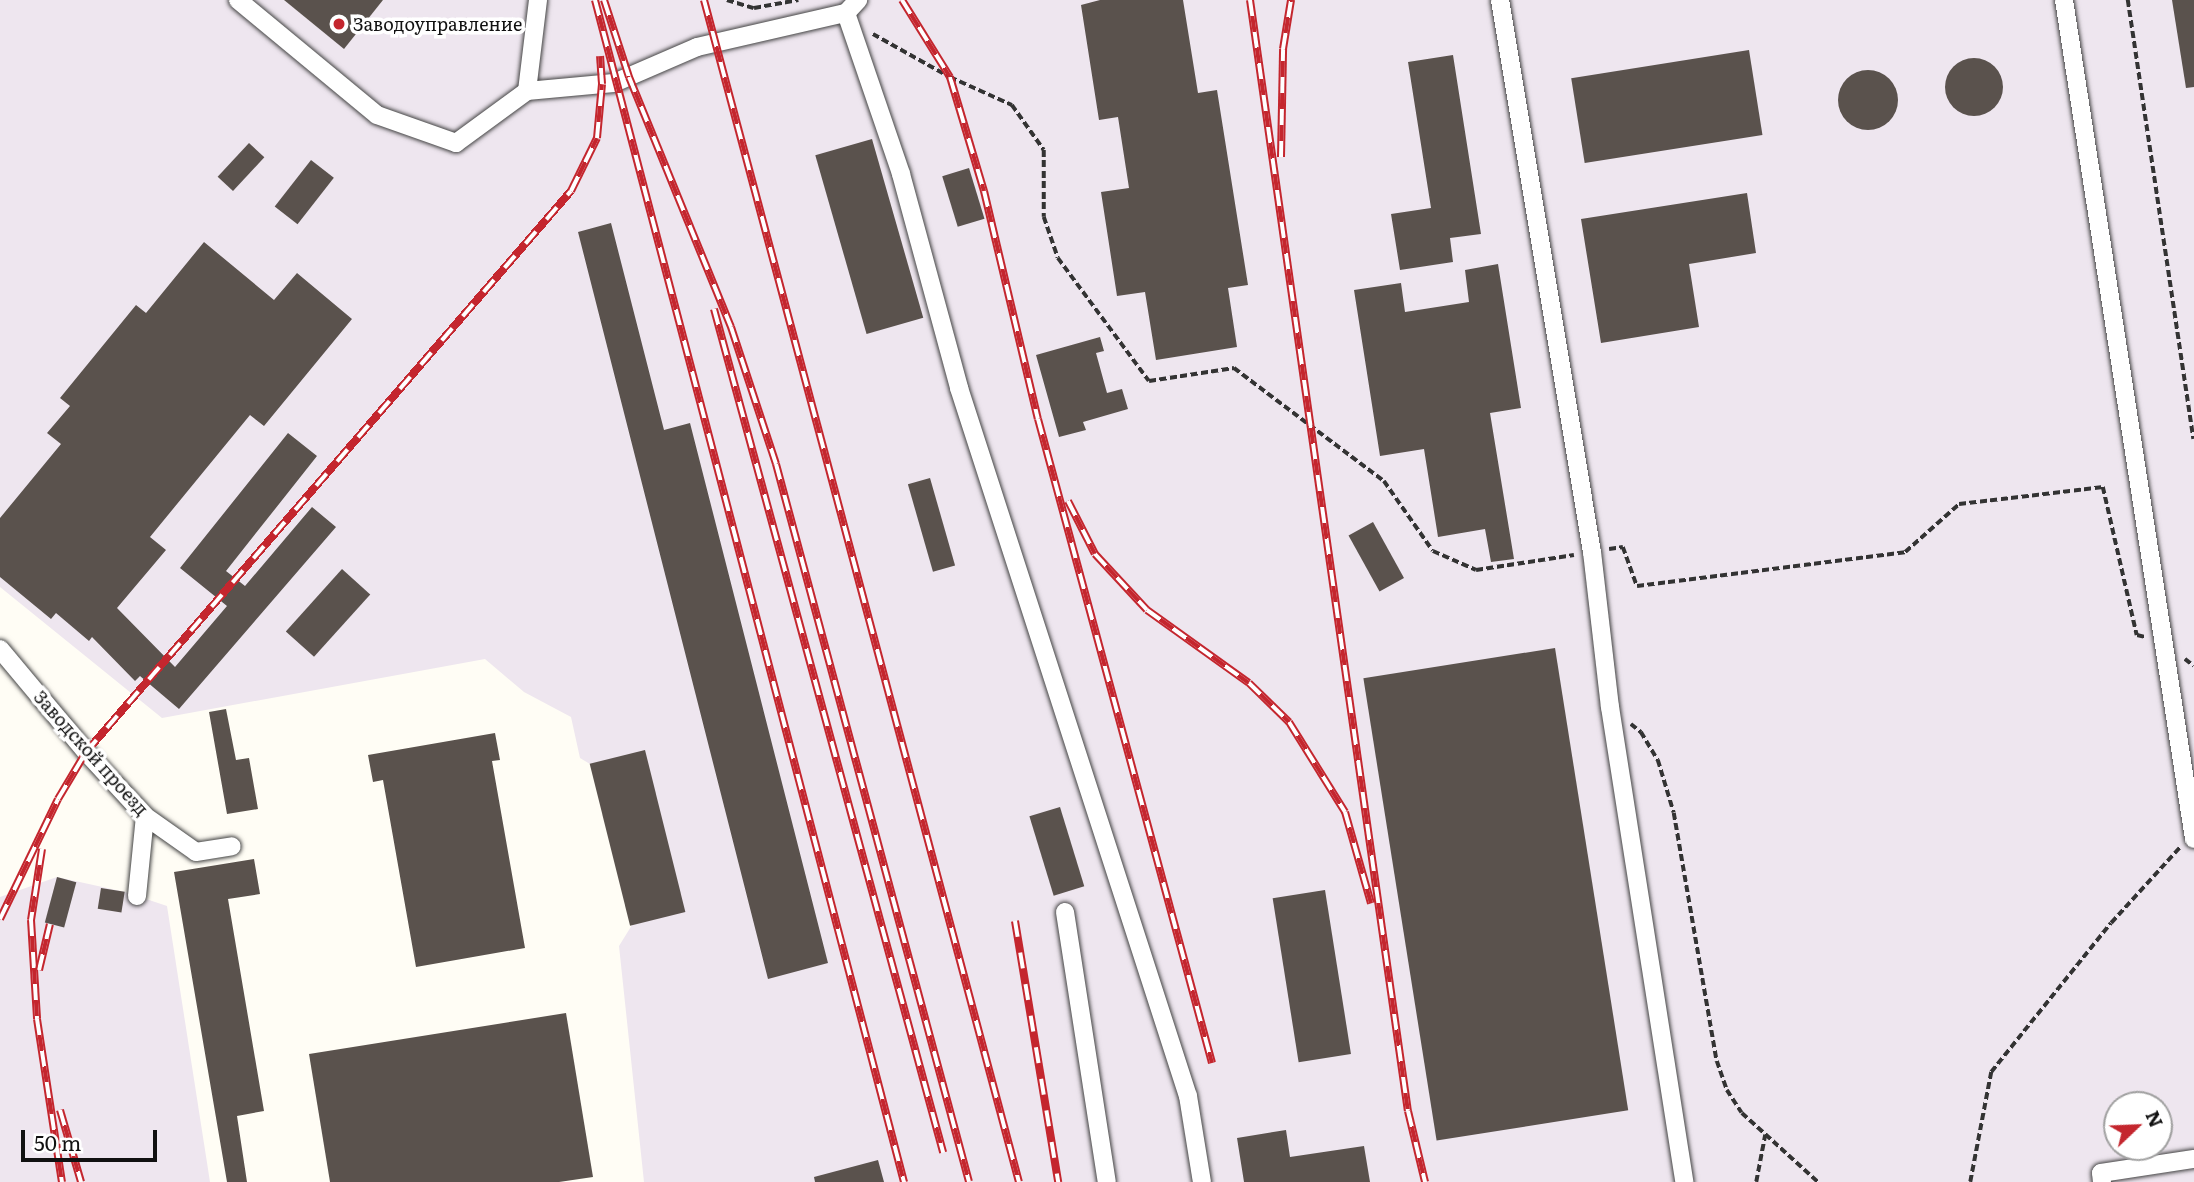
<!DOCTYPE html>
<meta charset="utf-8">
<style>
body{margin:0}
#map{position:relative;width:2194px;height:1182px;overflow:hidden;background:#fffdf5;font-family:Literata,serif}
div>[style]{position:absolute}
.industrial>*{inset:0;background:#eee6ef}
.building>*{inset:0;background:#5a524d;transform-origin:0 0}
.round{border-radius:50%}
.path>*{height:3.5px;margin-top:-1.75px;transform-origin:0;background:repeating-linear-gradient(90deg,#333 0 7px,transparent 0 10.5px)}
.roads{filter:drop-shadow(0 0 2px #444) drop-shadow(0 0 2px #444)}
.minor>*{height:18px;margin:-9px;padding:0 9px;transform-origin:9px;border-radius:9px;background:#fff}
.rail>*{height:8px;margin-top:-4px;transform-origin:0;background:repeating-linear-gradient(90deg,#fff 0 16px,#c4262e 0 32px);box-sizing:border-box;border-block:2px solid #c4262e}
.dots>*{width:19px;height:19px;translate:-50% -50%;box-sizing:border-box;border:4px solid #fff;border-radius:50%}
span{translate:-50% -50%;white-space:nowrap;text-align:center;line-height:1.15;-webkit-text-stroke:7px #fff;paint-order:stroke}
.poi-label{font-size:18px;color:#111}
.left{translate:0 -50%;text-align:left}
.street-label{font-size:18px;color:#111}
.north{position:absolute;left:2103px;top:1091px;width:70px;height:70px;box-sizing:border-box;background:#fff;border:2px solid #a0a0a0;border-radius:50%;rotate:67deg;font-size:19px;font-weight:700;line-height:28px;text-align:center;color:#111}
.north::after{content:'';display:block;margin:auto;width:24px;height:32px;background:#c4262e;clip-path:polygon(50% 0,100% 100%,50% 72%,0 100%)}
.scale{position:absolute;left:21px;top:1130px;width:136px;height:32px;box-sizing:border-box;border:4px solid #111;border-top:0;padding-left:9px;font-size:21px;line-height:24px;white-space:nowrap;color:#111;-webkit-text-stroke:5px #fff;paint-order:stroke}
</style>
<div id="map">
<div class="industrial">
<i style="clip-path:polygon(evenodd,0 0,284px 0,344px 48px,383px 0,2194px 0,2194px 1182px,644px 1182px,619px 946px,632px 925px,590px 764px,580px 758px,571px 717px,524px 692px,485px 659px,162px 718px,0 587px,0 0,2117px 1105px,2159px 1105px,2159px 1147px,2117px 1147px,2117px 1105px)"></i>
<i style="clip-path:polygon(57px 877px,125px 892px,167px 906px,210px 1182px,0 1182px,0 897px)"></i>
</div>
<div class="building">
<i style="clip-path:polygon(284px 0,383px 0,344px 49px)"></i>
<i style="clip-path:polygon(1100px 0,1183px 0,1198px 93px,1217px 90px,1248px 285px,1228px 288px,1237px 347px,1156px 360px,1145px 292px,1117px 296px,1101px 192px,1129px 188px,1118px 117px,1099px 120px,1081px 5px)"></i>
<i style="clip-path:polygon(2172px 0,2194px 0,2194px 87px,2186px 88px)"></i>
<i style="left:1749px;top:50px;width:86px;height:180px;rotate:81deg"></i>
<i style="clip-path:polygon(1453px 55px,1481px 234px,1450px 238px,1453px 262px,1400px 270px,1391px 214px,1431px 208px,1408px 62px)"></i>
<i class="round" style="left:1945px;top:58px;width:58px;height:58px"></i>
<i class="round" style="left:1838px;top:70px;width:60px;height:60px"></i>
<i style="left:872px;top:139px;width:186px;height:59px;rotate:74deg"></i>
<i style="left:249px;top:143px;width:21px;height:46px;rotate:43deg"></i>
<i style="left:311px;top:160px;width:29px;height:59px;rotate:38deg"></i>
<i style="left:969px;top:168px;width:53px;height:28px;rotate:73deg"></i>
<i style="clip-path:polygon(1747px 193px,1756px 253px,1689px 264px,1699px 327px,1601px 343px,1581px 219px)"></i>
<i style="clip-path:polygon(611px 223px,664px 430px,690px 423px,828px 963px,768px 979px,578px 232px)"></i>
<i style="clip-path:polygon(204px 242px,274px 300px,297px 273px,352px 319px,264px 426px,250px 415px,150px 537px,166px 550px,117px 608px,175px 667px,227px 606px,180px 568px,288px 433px,317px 456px,226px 571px,245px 586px,312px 507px,336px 527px,179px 709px,140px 676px,135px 681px,92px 637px,89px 641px,56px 613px,51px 619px,0 577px,0 518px,61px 444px,47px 433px,70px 406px,60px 398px,136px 305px,146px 313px)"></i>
<i style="clip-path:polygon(1498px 264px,1521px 408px,1490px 413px,1514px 559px,1491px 562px,1485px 529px,1438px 537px,1424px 449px,1380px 456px,1354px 290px,1401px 283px,1405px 312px,1469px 302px,1465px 270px)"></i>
<i style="clip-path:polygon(1100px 337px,1104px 351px,1096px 353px,1107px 393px,1122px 389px,1128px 409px,1083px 422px,1086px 430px,1059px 437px,1036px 355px)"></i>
<i style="left:930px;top:478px;width:91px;height:23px;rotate:74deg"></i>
<i style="left:1373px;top:522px;width:64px;height:28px;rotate:61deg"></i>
<i style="left:342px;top:569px;width:38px;height:84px;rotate:42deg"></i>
<i style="left:1555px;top:648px;width:468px;height:194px;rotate:81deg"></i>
<i style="clip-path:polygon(226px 709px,236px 760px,249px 758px,258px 809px,227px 814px,209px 712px)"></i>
<i style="clip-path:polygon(495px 733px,500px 760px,492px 761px,525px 948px,416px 967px,383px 780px,373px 782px,368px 755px)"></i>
<i style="left:645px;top:750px;width:167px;height:57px;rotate:76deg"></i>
<i style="left:1060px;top:807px;width:83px;height:32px;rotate:73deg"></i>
<i style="clip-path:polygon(254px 859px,260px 894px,228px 899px,264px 1111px,237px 1116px,247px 1182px,227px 1182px,174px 872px)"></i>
<i style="left:57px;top:877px;width:20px;height:47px;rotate:15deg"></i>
<i style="left:101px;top:888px;width:24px;height:21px;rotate:9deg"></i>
<i style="left:1325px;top:890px;width:166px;height:53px;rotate:81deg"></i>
<i style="clip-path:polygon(566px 1013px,593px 1177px,559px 1182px,330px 1182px,309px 1054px)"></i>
<i style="clip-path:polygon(1286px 1130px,1290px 1157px,1364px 1146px,1370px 1182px,1244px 1182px,1237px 1138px)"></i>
<i style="clip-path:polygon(878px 1160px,884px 1182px,815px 1182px,814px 1177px)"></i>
</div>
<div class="path">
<i style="left:727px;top:0;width:28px;rotate:17deg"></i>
<i style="left:754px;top:8px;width:45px;rotate:-10.3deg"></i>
<i style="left:2128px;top:0;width:444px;rotate:81.5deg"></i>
<i style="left:873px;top:34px;width:88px;rotate:29.2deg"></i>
<i style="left:950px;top:77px;width:68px;rotate:24.3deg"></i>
<i style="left:1012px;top:105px;width:55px;rotate:54.6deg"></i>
<i style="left:1044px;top:150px;width:67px;rotate:90deg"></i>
<i style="left:1044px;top:217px;width:43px;rotate:71.1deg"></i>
<i style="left:1058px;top:258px;width:153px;rotate:53.5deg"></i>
<i style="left:1149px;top:381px;width:86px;rotate:-8.7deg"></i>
<i style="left:1234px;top:368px;width:188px;rotate:37deg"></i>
<i style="left:1384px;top:481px;width:85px;rotate:55deg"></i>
<i style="left:1433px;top:551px;width:47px;rotate:23.8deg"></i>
<i style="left:1476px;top:570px;width:99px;rotate:-8.7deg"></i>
<i style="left:1609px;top:549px;width:14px;rotate:-8deg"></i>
<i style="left:1623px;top:547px;width:41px;rotate:70.3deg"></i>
<i style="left:1637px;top:586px;width:270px;rotate:-7.2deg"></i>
<i style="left:1905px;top:552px;width:72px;rotate:-41.6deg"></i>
<i style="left:1959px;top:504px;width:145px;rotate:-6.7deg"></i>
<i style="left:2103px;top:487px;width:152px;rotate:77.1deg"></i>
<i style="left:2137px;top:635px;width:8px;rotate:14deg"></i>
<i style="left:2185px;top:659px;width:11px;rotate:38deg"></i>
<i style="left:1631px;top:724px;width:13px;rotate:39deg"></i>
<i style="left:1641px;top:732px;width:33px;rotate:59deg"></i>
<i style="left:1658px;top:760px;width:55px;rotate:73.2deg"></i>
<i style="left:1674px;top:813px;width:252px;rotate:80.2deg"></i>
<i style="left:1717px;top:1061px;width:31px;rotate:71deg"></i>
<i style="left:1727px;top:1090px;width:27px;rotate:57deg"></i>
<i style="left:1742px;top:1113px;width:103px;rotate:42.2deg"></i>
<i style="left:1756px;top:1182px;width:48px;rotate:-79.2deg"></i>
<i style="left:1970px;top:1182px;width:112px;rotate:-79.2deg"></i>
<i style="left:1991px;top:1072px;width:191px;rotate:-51.2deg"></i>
<i style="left:2111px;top:923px;width:104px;rotate:-47.7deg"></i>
</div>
<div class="roads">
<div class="minor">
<i style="left:238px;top:0;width:180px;rotate:39.6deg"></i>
<i style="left:377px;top:115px;width:84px;rotate:19.5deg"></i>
<i style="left:456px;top:143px;width:88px;rotate:-36.2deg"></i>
<i style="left:527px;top:91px;width:87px;rotate:-5.3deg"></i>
<i style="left:614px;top:83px;width:90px;rotate:-23.4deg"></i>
<i style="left:697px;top:47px;width:153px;rotate:-12.9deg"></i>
<i style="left:846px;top:13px;width:18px;rotate:-47deg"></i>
<i style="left:1500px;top:0;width:560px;rotate:80.54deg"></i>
<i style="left:1592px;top:552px;width:156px;rotate:83.4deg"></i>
<i style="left:1610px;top:707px;width:481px;rotate:81.1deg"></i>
<i style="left:2064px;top:0;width:849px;rotate:81.19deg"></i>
<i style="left:846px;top:13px;width:170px;rotate:71.1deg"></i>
<i style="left:901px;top:174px;width:222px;rotate:74.8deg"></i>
<i style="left:959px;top:388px;width:744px;rotate:72.08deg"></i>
<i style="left:1188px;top:1096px;width:87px;rotate:80.8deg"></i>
<i style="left:527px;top:91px;width:92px;rotate:-83.1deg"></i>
<i style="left:0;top:649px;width:134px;rotate:50.1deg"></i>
<i style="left:86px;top:752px;width:87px;rotate:47.3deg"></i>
<i style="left:145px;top:816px;width:62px;rotate:35.2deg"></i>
<i style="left:196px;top:852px;width:36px;rotate:-9deg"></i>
<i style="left:137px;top:896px;width:80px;rotate:-84.3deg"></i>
<i style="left:1065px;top:912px;width:273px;rotate:81.2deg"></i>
<i style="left:2102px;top:1182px;width:9px;rotate:-96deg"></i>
<i style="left:2101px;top:1173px;width:94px;rotate:-8.6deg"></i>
</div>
</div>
<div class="rail">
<i style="left:595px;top:0;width:1222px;rotate:75.35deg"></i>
<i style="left:604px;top:0;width:81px;rotate:72deg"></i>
<i style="left:629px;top:77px;width:270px;rotate:67.8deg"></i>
<i style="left:731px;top:327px;width:144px;rotate:71.8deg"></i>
<i style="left:776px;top:464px;width:743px;rotate:74.95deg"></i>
<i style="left:704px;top:0;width:1223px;rotate:75.08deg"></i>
<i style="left:902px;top:0;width:91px;rotate:58.1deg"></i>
<i style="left:950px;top:77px;width:119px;rotate:73.4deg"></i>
<i style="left:984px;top:191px;width:234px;rotate:76.7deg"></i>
<i style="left:1038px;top:419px;width:667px;rotate:74.88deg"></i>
<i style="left:1250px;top:0;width:1122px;rotate:81.91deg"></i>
<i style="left:1408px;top:1111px;width:73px;rotate:76.5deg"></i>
<i style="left:1281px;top:157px;width:108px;rotate:-88.9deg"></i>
<i style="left:1283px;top:49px;width:50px;rotate:-80.7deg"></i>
<i style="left:714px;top:309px;width:874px;rotate:74.8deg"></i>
<i style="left:1068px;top:501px;width:59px;rotate:63deg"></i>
<i style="left:1095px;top:554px;width:76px;rotate:47.1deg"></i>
<i style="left:1147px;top:610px;width:125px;rotate:35.6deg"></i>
<i style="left:1249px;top:683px;width:56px;rotate:44.3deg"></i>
<i style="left:1289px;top:722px;width:106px;rotate:58.1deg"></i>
<i style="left:1345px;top:812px;width:95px;rotate:74.1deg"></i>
<i style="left:42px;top:849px;width:72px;rotate:98.8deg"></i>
<i style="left:31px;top:920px;width:99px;rotate:86.5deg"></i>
<i style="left:37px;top:1019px;width:165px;rotate:81.3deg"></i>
<i style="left:0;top:919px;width:133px;rotate:-64.2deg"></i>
<i style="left:58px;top:799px;width:55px;rotate:-59.2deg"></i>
<i style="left:86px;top:752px;width:742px;rotate:-49.16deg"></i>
<i style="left:571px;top:191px;width:59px;rotate:-63.9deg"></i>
<i style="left:597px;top:138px;width:54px;rotate:-84.7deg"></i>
<i style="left:602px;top:84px;width:28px;rotate:-94deg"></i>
<i style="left:1015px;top:921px;width:265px;rotate:80.6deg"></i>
<i style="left:39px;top:970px;width:47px;rotate:-76.6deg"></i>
<i style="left:60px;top:1110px;width:75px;rotate:73.7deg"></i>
</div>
<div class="dots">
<i style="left:339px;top:24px;background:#c4262e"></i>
</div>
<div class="poi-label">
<span class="left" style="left:353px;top:24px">Заводоуправление</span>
</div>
<div class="street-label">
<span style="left:91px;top:753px;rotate:48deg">Заводской проезд</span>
</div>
<div class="north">N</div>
<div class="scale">50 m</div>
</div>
